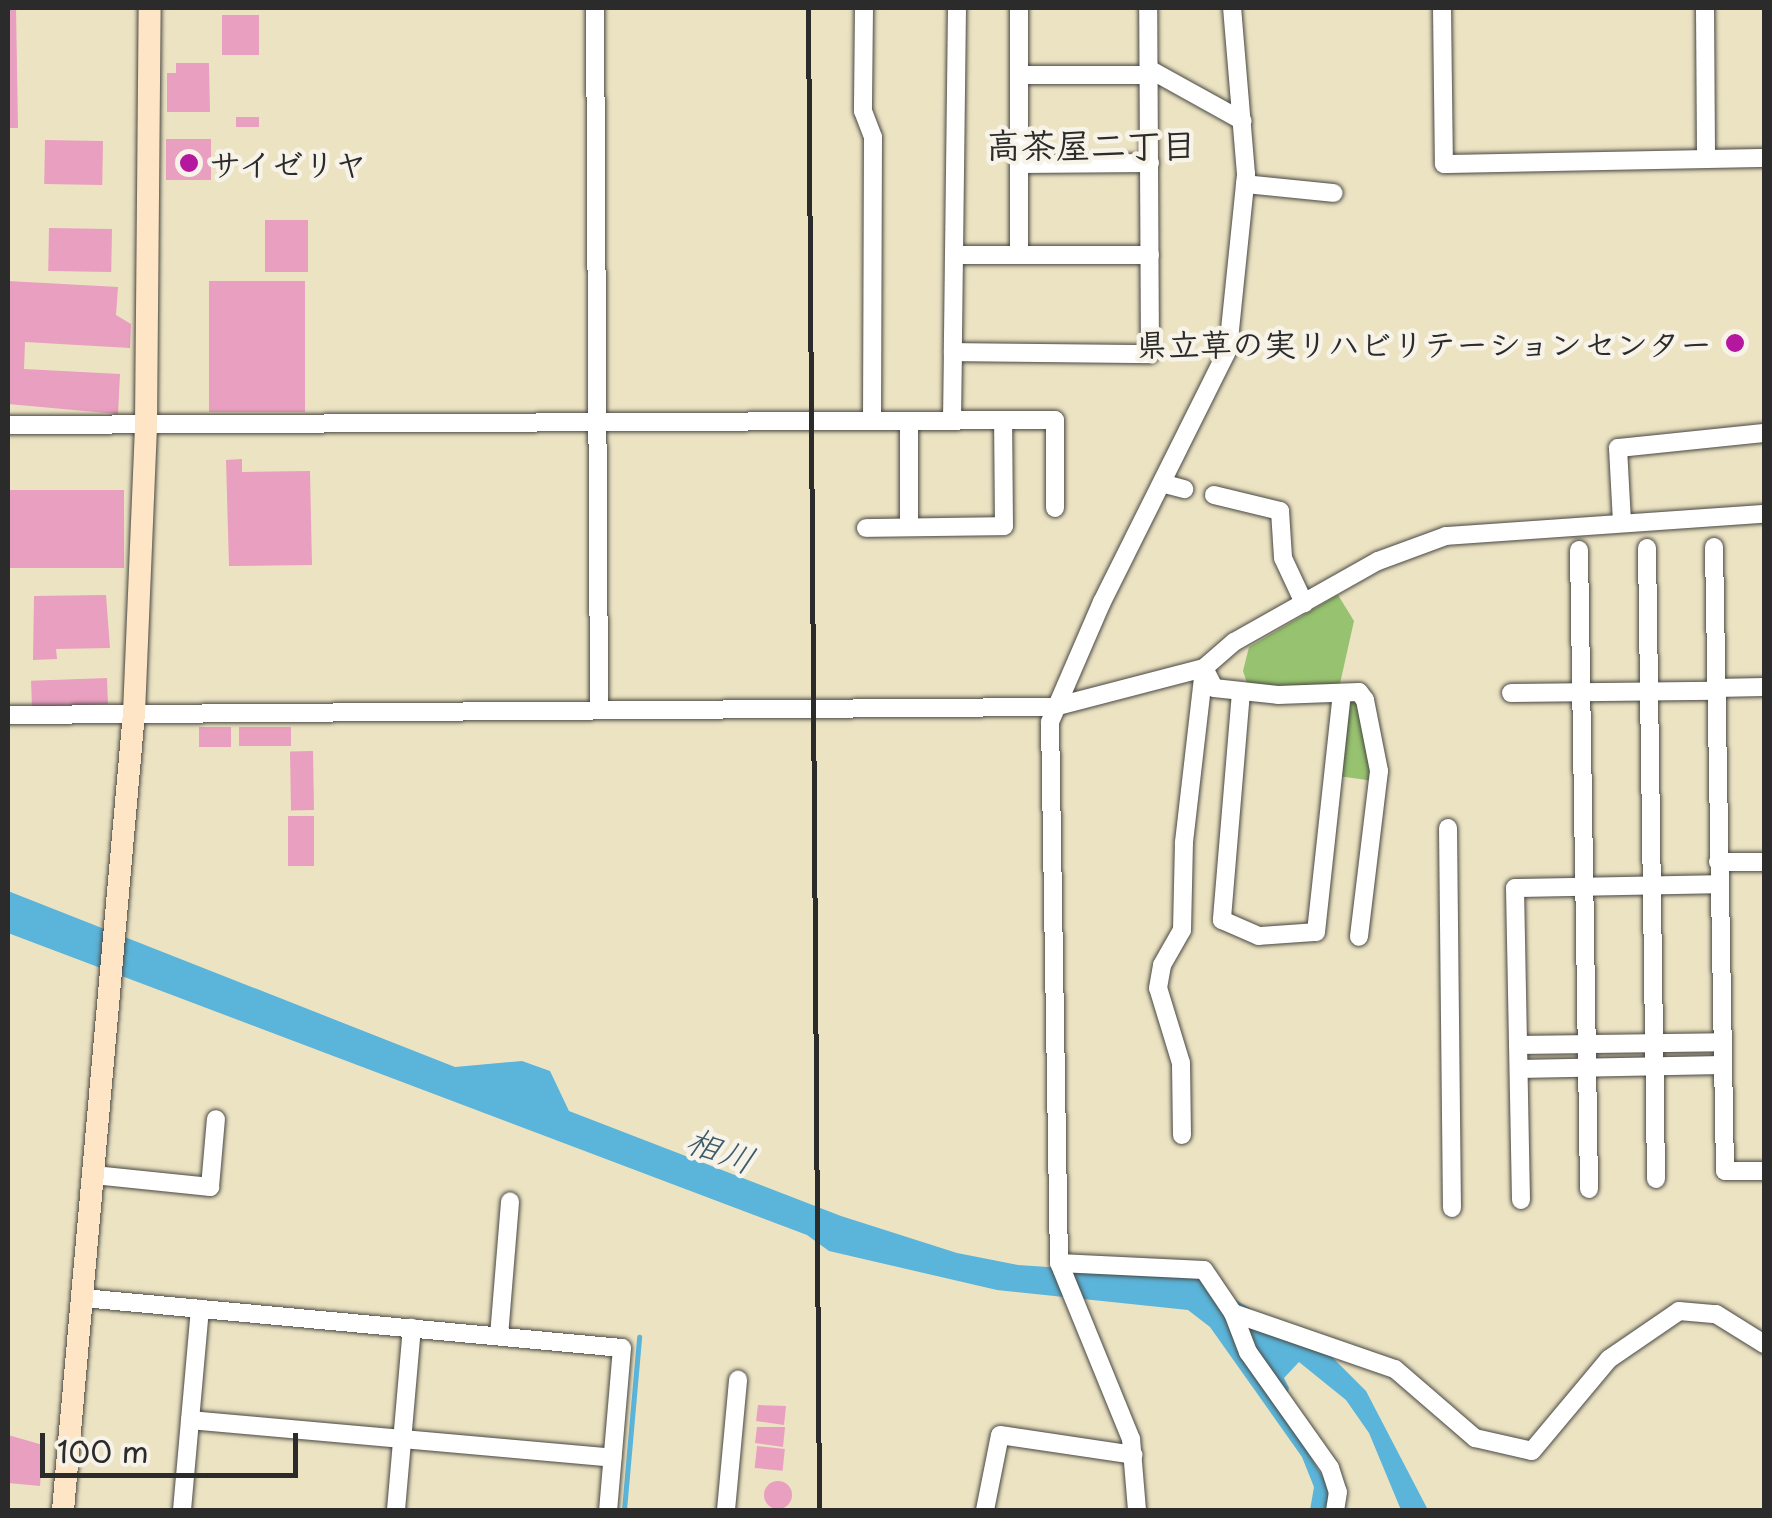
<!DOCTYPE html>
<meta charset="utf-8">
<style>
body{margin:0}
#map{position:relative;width:1772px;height:1518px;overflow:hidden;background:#ece3c3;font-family:"Playpen Sans","Klee One",sans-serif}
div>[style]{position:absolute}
.green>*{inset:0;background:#97c26f}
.water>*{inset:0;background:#5bb4d9}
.stream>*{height:5px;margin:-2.5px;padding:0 2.5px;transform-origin:2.5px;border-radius:2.5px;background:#5bb4d9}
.building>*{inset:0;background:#e99fbf;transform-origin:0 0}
.round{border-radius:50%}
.roads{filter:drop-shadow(0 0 2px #484742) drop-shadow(0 0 2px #484742)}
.street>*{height:18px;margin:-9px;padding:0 9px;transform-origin:9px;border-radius:9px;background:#fff}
.secondary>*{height:22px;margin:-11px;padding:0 11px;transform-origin:11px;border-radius:11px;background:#fde5c5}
.rail>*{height:5px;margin:-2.5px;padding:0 2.5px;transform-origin:2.5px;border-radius:2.5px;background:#2b2b2b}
.dots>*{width:28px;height:28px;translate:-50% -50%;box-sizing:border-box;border:5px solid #f7f3e8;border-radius:50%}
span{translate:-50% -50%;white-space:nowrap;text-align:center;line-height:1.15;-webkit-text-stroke:9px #f7f3e8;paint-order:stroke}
.poi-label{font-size:32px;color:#2b2b2b;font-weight:700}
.left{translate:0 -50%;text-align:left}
.right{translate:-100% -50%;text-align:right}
.neighbourhood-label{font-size:35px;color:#2b2b2b;font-weight:700}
.water-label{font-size:35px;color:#3c5b68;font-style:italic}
.frame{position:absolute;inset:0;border:10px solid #2b2b2b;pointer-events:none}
.scale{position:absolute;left:40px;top:1433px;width:258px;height:45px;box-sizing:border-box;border:5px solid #2b2b2b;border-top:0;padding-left:12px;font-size:30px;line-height:35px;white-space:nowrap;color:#2b2b2b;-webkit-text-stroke:8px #f7f3e8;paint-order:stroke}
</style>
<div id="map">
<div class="green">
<i style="clip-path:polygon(1338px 595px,1354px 621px,1339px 688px,1249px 689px,1243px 671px,1249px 647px)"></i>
<i style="clip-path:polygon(1361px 699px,1374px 781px,1338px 776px,1345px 701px)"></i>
</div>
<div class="water">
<i style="clip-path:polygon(8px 891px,455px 1067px,522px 1061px,550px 1071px,569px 1111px,841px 1216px,957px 1253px,1018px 1265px,1197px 1277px,1332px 1357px,1366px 1391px,1428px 1510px,1401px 1510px,1369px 1433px,1346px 1400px,1299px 1362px,1284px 1378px,1289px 1388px,1283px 1412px,1326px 1482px,1329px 1500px,1327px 1510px,1310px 1510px,1314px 1487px,1302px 1457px,1210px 1327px,1188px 1310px,997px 1290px,829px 1251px,807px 1235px,8px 933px)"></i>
</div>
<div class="stream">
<i style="left:624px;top:1510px;width:174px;rotate:-85deg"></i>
</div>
<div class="building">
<i style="clip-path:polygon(8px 8px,16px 8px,18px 128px,8px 128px)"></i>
<i style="left:222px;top:15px;width:37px;height:40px"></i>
<i style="clip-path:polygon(176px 63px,209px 63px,210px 112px,167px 112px,167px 73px,176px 73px)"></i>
<i style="left:236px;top:117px;width:23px;height:10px"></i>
<i style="left:211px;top:139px;width:41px;height:45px;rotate:90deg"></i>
<i style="left:45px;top:140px;width:58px;height:44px;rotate:1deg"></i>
<i style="left:265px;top:220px;width:43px;height:52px"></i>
<i style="left:49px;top:228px;width:63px;height:43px;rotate:1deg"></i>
<i style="clip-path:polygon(8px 281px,118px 287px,116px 315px,131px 324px,130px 348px,25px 342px,24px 369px,120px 374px,118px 414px,8px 404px)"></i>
<i style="left:305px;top:281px;width:131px;height:96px;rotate:90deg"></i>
<i style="clip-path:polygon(242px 459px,242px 472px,310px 471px,312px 565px,229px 566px,226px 460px)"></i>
<i style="left:124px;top:490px;width:78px;height:116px;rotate:90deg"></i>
<i style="clip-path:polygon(106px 595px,110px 648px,56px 649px,57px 659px,33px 660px,34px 596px)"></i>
<i style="left:107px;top:678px;width:26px;height:76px;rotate:88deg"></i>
<i style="left:231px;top:727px;width:20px;height:32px;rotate:90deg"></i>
<i style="left:291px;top:727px;width:19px;height:52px;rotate:90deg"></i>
<i style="left:313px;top:751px;width:59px;height:23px;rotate:89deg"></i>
<i style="left:314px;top:816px;width:50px;height:26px;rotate:90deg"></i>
<i style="clip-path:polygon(758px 1405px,786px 1406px,784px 1425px,756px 1421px)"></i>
<i style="clip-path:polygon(757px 1427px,785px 1427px,783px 1447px,755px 1443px)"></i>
<i style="clip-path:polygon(8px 1435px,43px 1445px,40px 1486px,8px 1483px)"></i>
<i style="left:757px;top:1446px;width:28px;height:22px;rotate:6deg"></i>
<i class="round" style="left:764px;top:1481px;width:28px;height:28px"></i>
</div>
<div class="roads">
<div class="street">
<i style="left:595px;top:8px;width:702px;rotate:89.67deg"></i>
<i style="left:864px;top:8px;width:103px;rotate:90.6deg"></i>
<i style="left:863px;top:111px;width:28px;rotate:69deg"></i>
<i style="left:873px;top:137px;width:280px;rotate:90.2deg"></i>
<i style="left:957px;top:8px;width:344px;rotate:90.7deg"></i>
<i style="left:953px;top:352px;width:197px;rotate:0.6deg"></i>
<i style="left:1150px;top:354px;width:346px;rotate:-90.3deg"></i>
<i style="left:1442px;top:8px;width:156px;rotate:89.3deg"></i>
<i style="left:1444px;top:164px;width:320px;rotate:-1.1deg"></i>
<i style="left:1705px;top:8px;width:151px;rotate:89.6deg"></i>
<i style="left:1149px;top:69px;width:107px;rotate:29deg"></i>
<i style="left:1019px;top:75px;width:130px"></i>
<i style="left:1020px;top:164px;width:130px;rotate:-0.4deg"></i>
<i style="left:1245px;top:184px;width:89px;rotate:5.8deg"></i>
<i style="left:954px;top:255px;width:65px"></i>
<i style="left:1019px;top:255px;width:247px;rotate:-90deg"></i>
<i style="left:1019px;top:255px;width:131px"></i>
<i style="left:952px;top:420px;width:68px;rotate:-89.2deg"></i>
<i style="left:8px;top:425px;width:1047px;rotate:-0.27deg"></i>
<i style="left:1055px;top:420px;width:88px;rotate:90deg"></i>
<i style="left:1165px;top:484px;width:20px;rotate:15deg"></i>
<i style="left:1214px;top:495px;width:68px;rotate:13.6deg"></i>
<i style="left:1280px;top:511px;width:47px;rotate:86.3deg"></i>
<i style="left:1283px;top:558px;width:50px;rotate:65deg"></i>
<i style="left:1622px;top:522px;width:74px;rotate:-93.1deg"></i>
<i style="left:1618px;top:448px;width:147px;rotate:-5.9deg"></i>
<i style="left:909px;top:527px;width:106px;rotate:-90deg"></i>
<i style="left:866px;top:528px;width:138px;rotate:-0.8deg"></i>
<i style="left:1004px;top:526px;width:105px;rotate:-90.5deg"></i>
<i style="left:1714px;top:547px;width:624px;rotate:88.99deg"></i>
<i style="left:1725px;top:1171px;width:39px"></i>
<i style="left:1647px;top:548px;width:631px;rotate:89.18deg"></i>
<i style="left:1579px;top:550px;width:639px;rotate:89.1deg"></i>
<i style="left:1204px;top:668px;width:22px;rotate:63deg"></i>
<i style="left:1214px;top:688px;width:64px;rotate:6.2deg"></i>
<i style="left:1278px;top:695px;width:81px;rotate:-2.1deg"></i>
<i style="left:1359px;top:692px;width:10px;rotate:53deg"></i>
<i style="left:1365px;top:700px;width:72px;rotate:78.8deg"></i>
<i style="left:1379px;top:771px;width:167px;rotate:96.9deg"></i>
<i style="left:1715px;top:688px;width:49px;rotate:-1.2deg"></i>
<i style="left:1241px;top:692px;width:229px;rotate:94.8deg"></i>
<i style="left:1222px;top:920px;width:40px;rotate:23.4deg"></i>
<i style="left:1259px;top:936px;width:57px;rotate:-4deg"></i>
<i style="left:1316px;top:932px;width:239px;rotate:-83.8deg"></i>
<i style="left:1511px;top:693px;width:205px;rotate:-0.6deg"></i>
<i style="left:8px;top:715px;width:1046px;rotate:-0.44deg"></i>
<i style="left:1054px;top:707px;width:155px;rotate:-14.6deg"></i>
<i style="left:1204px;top:668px;width:40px;rotate:-41deg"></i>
<i style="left:1234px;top:642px;width:165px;rotate:-29.4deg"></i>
<i style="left:1378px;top:561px;width:72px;rotate:-20.2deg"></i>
<i style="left:1446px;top:536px;width:319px;rotate:-4deg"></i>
<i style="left:1448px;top:828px;width:380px;rotate:89.4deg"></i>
<i style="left:1718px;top:862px;width:46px"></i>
<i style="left:1518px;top:1045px;width:204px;rotate:-0.8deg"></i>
<i style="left:1519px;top:1069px;width:204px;rotate:-1.1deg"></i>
<i style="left:1182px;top:1135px;width:72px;rotate:-90.8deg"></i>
<i style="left:1181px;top:1063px;width:78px;rotate:-107deg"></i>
<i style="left:1158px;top:988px;width:23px;rotate:-80deg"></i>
<i style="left:1162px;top:965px;width:40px;rotate:-60.3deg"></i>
<i style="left:1182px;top:930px;width:88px;rotate:-88.7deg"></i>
<i style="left:1184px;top:842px;width:175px;rotate:-83.4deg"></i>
<i style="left:94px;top:1175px;width:117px;rotate:5.9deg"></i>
<i style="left:210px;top:1187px;width:68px;rotate:-85deg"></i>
<i style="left:1521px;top:1200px;width:312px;rotate:-91.1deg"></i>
<i style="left:1515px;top:888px;width:204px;rotate:-1.1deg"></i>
<i style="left:1059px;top:1263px;width:145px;rotate:2.8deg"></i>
<i style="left:1204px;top:1270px;width:52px;rotate:56deg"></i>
<i style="left:1233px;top:1313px;width:171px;rotate:19.1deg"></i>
<i style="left:1395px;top:1369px;width:106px;rotate:40.8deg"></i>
<i style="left:1475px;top:1438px;width:58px;rotate:12.8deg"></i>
<i style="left:1532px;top:1451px;width:120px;rotate:-50.1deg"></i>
<i style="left:1609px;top:1359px;width:85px;rotate:-34.4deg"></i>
<i style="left:1679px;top:1311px;width:37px;rotate:5deg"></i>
<i style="left:1716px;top:1314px;width:57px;rotate:32deg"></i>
<i style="left:83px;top:1298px;width:541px;rotate:5.3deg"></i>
<i style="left:622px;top:1348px;width:163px;rotate:94.9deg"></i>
<i style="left:1233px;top:1313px;width:42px;rotate:69deg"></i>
<i style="left:1248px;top:1352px;width:142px;rotate:54.7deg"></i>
<i style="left:1330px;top:1468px;width:25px;rotate:72deg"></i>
<i style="left:1338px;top:1492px;width:18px;rotate:99deg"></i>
<i style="left:499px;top:1336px;width:135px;rotate:-85.3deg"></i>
<i style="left:190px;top:1420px;width:424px;rotate:5.1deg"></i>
<i style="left:182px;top:1510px;width:202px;rotate:-84.9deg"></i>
<i style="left:396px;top:1510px;width:183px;rotate:-85deg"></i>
<i style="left:726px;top:1510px;width:131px;rotate:-84.7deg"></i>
<i style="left:985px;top:1510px;width:76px;rotate:-78.7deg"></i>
<i style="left:1000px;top:1435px;width:135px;rotate:8.5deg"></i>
<i style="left:1137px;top:1510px;width:71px;rotate:-94.8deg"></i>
<i style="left:1131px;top:1439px;width:190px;rotate:-112.2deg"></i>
<i style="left:1059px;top:1263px;width:541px;rotate:-90.95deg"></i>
<i style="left:1050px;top:722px;width:131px;rotate:-66.6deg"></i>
<i style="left:1102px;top:602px;width:283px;rotate:-63.5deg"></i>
<i style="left:1228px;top:349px;width:176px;rotate:-84.1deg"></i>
<i style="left:1246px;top:174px;width:167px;rotate:-94.8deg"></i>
</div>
<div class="secondary">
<i style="left:63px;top:1510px;width:800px;rotate:-84.91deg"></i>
<i style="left:134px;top:713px;width:287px;rotate:-87.6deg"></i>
<i style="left:146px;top:426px;width:418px;rotate:-89.5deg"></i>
</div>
</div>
<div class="rail">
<i style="left:808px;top:8px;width:1502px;rotate:89.58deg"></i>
</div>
<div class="dots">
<i style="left:189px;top:163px;background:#b5179e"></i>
<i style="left:1735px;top:343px;background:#b5179e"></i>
</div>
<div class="poi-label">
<span class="left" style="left:209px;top:163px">サイゼリヤ</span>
<span class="right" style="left:1712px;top:343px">県立草の実リハビリテーションセンター</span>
</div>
<div class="neighbourhood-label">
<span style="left:1091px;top:144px">高茶屋二丁目</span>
</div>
<div class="water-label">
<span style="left:721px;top:1149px;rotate:20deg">相川</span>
</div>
<div class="frame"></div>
<div class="scale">100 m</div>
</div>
